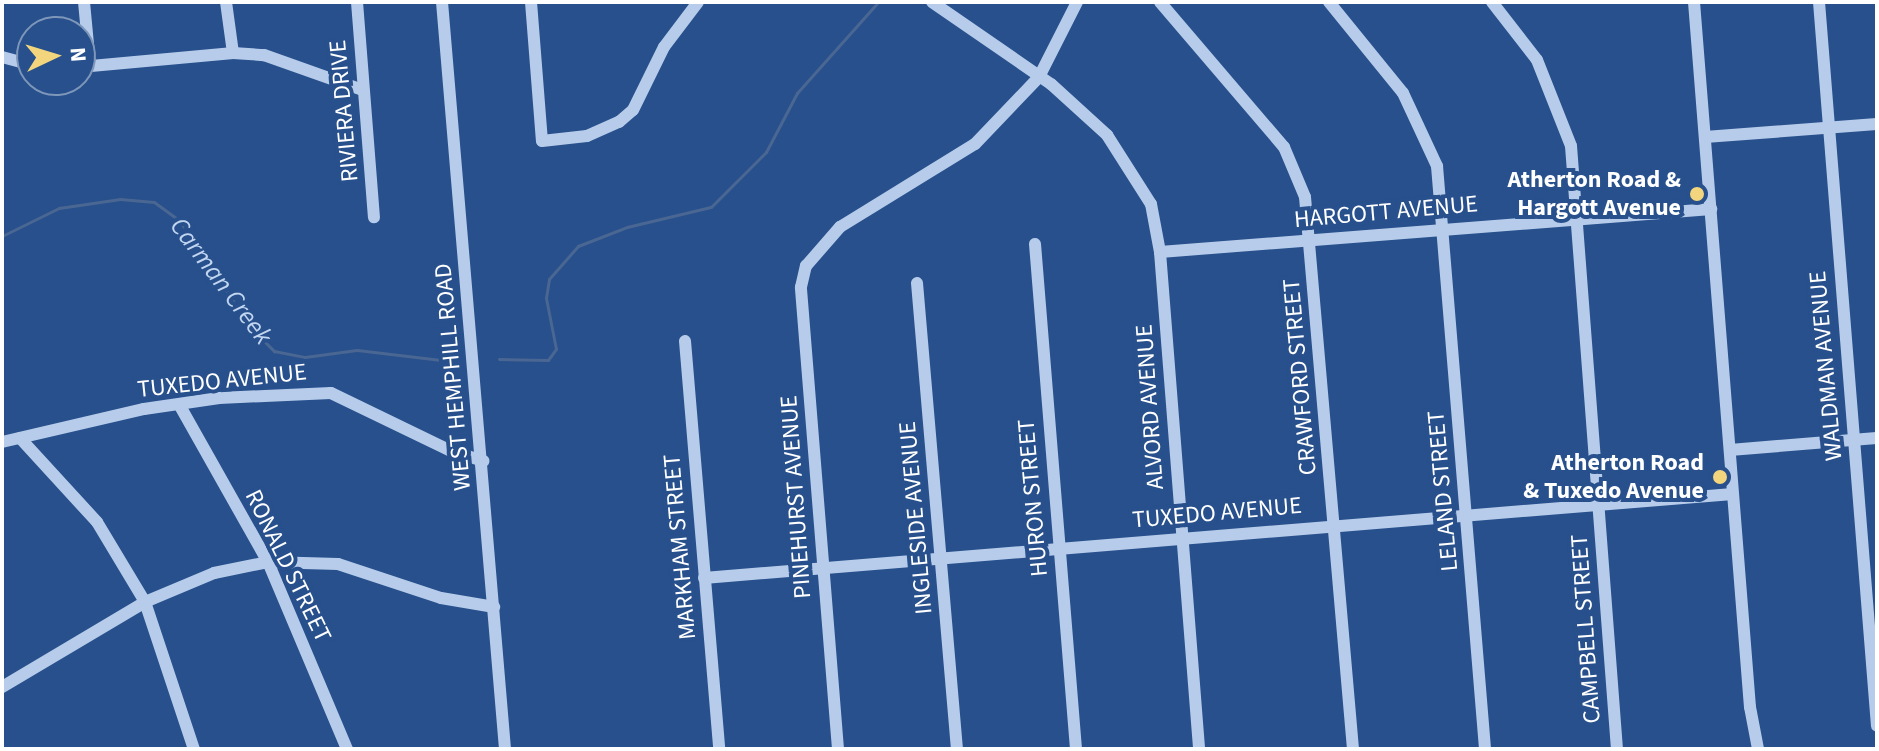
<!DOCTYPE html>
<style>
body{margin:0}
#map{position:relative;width:1879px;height:751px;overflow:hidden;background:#27508c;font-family:"Source Sans 3",sans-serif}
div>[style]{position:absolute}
.stream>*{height:3px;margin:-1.5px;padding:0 1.5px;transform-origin:1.5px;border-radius:1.5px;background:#4a6692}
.minor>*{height:12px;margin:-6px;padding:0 6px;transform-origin:6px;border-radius:6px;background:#b7ccea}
.dots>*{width:22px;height:22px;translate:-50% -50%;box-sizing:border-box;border:4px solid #27508c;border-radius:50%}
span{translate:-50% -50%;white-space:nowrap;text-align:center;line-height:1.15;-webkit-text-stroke:8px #27508c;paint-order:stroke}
.street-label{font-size:24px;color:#fff}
.poi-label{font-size:24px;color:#fff;font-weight:700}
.right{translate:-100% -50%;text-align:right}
.water-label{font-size:26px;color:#c2d6f1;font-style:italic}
.frame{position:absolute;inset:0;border:4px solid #fff;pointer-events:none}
.north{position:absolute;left:16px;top:16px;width:80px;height:80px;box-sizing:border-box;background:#27508c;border:2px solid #7d96ba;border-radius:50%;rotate:86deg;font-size:22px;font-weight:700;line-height:32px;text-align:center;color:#fff}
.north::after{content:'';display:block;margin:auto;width:28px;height:36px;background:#f2d57c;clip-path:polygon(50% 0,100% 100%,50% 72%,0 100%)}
</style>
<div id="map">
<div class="stream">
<i style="left:2px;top:236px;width:64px;rotate:-26.2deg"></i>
<i style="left:59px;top:208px;width:62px;rotate:-8.4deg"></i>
<i style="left:120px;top:199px;width:34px;rotate:5deg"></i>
<i style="left:154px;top:202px;width:31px;rotate:36deg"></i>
<i style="left:179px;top:220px;width:130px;rotate:56.3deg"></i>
<i style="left:251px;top:328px;width:33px;rotate:45deg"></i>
<i style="left:274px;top:351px;width:32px;rotate:11deg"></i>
<i style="left:305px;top:357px;width:52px;rotate:-7.7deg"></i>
<i style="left:357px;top:350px;width:93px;rotate:6.8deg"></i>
<i style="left:499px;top:359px;width:49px;rotate:1.2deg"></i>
<i style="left:548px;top:360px;width:14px;rotate:-54deg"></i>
<i style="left:556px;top:349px;width:52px;rotate:-101.1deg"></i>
<i style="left:546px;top:298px;width:19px;rotate:-81deg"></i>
<i style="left:549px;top:279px;width:44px;rotate:-48.7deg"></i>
<i style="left:578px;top:246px;width:53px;rotate:-21.2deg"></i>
<i style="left:627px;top:227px;width:86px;rotate:-13.4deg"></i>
<i style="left:711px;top:207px;width:78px;rotate:-45deg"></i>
<i style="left:766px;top:152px;width:67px;rotate:-62.3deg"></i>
<i style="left:797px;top:93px;width:122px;rotate:-48.3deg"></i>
</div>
<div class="minor">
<i style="left:84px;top:2px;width:64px;rotate:84.6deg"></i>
<i style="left:226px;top:2px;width:51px;rotate:82.2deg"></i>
<i style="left:357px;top:2px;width:216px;rotate:85.5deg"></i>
<i style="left:442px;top:2px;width:750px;rotate:85.18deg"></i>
<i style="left:531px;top:2px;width:139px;rotate:85.5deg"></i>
<i style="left:542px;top:141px;width:45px;rotate:-6.3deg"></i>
<i style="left:587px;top:136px;width:35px;rotate:-24deg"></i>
<i style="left:619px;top:122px;width:18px;rotate:-41deg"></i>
<i style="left:633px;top:110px;width:70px;rotate:-63.8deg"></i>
<i style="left:664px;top:47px;width:56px;rotate:-52.9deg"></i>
<i style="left:932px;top:2px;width:145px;rotate:34.6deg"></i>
<i style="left:1051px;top:84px;width:76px;rotate:42.3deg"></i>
<i style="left:1107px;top:135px;width:82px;rotate:57.5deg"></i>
<i style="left:1151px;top:204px;width:49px;rotate:79.4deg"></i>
<i style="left:1160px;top:252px;width:499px;rotate:85.5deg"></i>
<i style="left:1160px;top:2px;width:191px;rotate:49.5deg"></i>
<i style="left:1284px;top:147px;width:54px;rotate:67.2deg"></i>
<i style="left:1305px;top:197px;width:554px;rotate:85.03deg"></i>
<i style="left:1329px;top:2px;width:117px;rotate:50.9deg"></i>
<i style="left:1403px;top:93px;width:81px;rotate:65deg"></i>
<i style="left:1437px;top:166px;width:585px;rotate:85.29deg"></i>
<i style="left:1492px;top:2px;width:73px;rotate:52.2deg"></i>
<i style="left:1537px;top:60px;width:92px;rotate:68.4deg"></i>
<i style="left:1571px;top:146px;width:605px;rotate:85.64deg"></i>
<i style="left:1694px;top:2px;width:707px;rotate:85.46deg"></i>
<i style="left:1750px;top:707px;width:43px;rotate:79.2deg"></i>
<i style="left:1819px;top:2px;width:726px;rotate:85.42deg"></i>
<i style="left:2px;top:57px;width:31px;rotate:15deg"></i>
<i style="left:80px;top:67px;width:154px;rotate:-5.2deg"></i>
<i style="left:233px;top:53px;width:31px;rotate:4deg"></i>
<i style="left:264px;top:55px;width:105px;rotate:19.5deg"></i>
<i style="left:1705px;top:137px;width:172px;rotate:-4.3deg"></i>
<i style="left:1035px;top:244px;width:507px;rotate:85.36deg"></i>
<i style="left:1160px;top:252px;width:553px;rotate:-4.46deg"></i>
<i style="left:917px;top:283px;width:468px;rotate:85.1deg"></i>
<i style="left:685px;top:341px;width:409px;rotate:85.2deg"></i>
<i style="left:180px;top:406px;width:179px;rotate:60.6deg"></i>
<i style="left:268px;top:562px;width:203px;rotate:67.1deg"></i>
<i style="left:20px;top:438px;width:114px;rotate:47.5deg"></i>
<i style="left:97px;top:522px;width:93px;rotate:59deg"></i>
<i style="left:145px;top:602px;width:155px;rotate:71.6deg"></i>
<i style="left:2px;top:442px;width:146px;rotate:-13.1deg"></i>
<i style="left:144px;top:409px;width:76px;rotate:-8.3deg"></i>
<i style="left:219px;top:398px;width:112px;rotate:-2.6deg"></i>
<i style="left:331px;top:393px;width:133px;rotate:25.8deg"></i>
<i style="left:451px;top:451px;width:34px;rotate:17deg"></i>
<i style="left:1730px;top:450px;width:147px;rotate:-4.7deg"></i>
<i style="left:704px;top:578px;width:1032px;rotate:-4.67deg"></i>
<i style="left:2px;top:687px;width:166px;rotate:-30.7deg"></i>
<i style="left:145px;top:602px;width:75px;rotate:-22.8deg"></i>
<i style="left:214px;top:573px;width:55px;rotate:-11.5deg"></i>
<i style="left:268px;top:562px;width:70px;rotate:1.6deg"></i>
<i style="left:338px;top:564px;width:108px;rotate:18.3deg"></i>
<i style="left:441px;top:598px;width:54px;rotate:9.6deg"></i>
<i style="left:838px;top:749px;width:463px;rotate:-94.6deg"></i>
<i style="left:801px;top:287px;width:22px;rotate:-77deg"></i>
<i style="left:806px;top:266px;width:52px;rotate:-48.9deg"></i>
<i style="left:840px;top:227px;width:158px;rotate:-31.6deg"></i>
<i style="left:975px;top:144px;width:93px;rotate:-46.3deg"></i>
<i style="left:1039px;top:77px;width:84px;rotate:-63.1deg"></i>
</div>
<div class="dots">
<i style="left:1697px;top:194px;background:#f2d57c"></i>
<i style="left:1720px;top:477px;background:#f2d57c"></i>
</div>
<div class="street-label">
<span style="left:344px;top:111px;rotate:-95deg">RIVIERA DRIVE</span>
<span style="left:1386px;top:212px;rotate:-5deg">HARGOTT AVENUE</span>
<span style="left:1826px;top:366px;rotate:-95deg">WALDMAN AVENUE</span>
<span style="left:453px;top:377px;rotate:-95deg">WEST HEMPHILL ROAD</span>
<span style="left:1300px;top:377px;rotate:-95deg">CRAWFORD STREET</span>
<span style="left:222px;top:381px;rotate:-6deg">TUXEDO AVENUE</span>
<span style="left:1150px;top:407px;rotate:-94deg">ALVORD AVENUE</span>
<span style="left:1443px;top:491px;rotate:-95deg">LELAND STREET</span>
<span style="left:796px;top:497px;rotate:-94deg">PINEHURST AVENUE</span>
<span style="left:1033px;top:498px;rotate:-95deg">HURON STREET</span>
<span style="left:1217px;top:513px;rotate:-5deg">TUXEDO AVENUE</span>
<span style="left:916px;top:518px;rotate:-95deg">INGLESIDE AVENUE</span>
<span style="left:680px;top:547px;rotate:-95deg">MARKHAM STREET</span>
<span style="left:288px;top:566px;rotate:64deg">RONALD STREET</span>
<span style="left:1586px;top:629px;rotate:-94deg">CAMPBELL STREET</span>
</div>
<div class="poi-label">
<span class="right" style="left:1681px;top:194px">Atherton Road &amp;<br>Hargott Avenue</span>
<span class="right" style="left:1704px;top:477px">Atherton Road<br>&amp; Tuxedo Avenue</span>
</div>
<div class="water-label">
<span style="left:221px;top:281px;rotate:53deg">Carman Creek</span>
</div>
<div class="frame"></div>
<div class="north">N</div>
</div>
